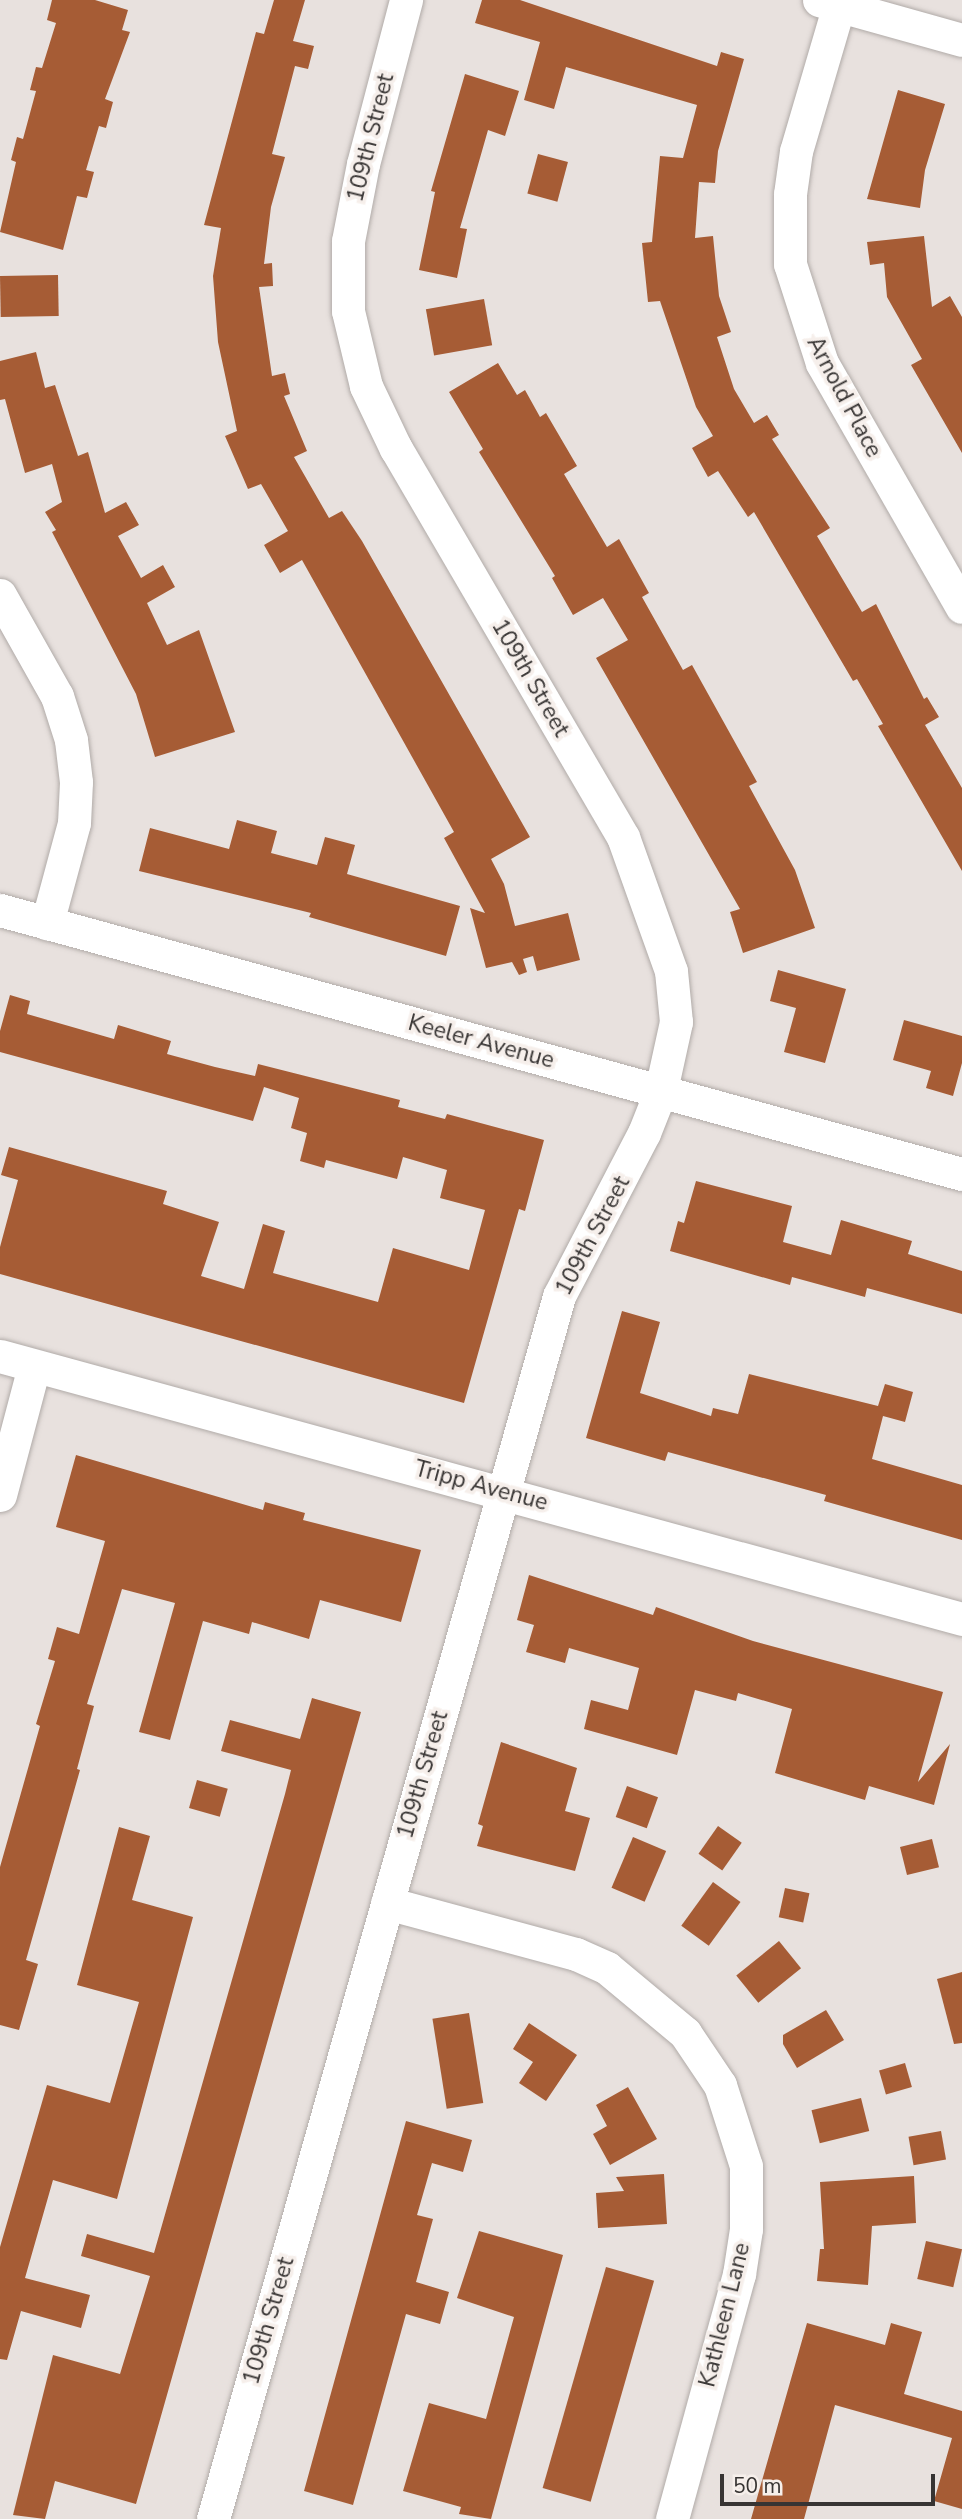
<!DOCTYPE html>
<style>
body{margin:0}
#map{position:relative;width:962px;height:2519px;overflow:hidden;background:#e8e1de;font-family:"Nunito Sans",sans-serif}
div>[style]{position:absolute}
.building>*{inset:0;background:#a65c35;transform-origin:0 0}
.roads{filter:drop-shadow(0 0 2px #b1aba8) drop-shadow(0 0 2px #b1aba8)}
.street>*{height:33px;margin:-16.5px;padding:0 16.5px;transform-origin:16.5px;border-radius:16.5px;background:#fff}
span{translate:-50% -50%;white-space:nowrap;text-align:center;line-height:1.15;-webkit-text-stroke:7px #f6efeb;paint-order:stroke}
.street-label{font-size:23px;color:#373433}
.scale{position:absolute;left:720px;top:2474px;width:215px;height:32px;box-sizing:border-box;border:4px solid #373433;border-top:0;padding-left:9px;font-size:21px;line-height:24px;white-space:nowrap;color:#373433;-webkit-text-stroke:5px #f6efeb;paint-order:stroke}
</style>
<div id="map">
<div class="building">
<i style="clip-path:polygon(52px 0,95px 0,128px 10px,122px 30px,130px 32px,105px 99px,113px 102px,106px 128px,99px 126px,86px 170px,94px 172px,87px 198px,77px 196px,63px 250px,0 232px,16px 162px,11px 160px,17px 137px,23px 139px,36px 91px,30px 90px,36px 67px,42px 68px,56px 23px,47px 20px)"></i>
<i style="clip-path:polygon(274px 0,305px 0,293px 41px,314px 46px,308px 69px,295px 66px,272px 154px,285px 157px,271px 207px,264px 264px,272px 263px,273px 286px,259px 287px,272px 376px,285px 373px,290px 394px,284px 396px,307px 451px,294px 457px,329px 518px,342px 511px,362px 541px,530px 837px,491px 859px,504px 884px,515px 926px,568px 913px,580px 960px,537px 971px,533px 956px,523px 959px,527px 972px,519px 975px,512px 962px,486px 968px,470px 908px,485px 913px,444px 838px,454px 832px,302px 560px,280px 573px,264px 545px,288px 531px,261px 484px,248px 489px,225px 436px,237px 431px,218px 342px,213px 276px,221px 228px,204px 225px,256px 32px,264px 34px)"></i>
<i style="clip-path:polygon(482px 0,520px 0,717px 66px,721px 52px,744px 59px,718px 151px,715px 183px,699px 182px,695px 238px,713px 236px,719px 296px,731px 332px,717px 337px,734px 389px,754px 423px,767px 415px,779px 435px,772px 439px,830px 528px,817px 536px,862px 612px,876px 604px,924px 699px,927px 697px,939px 717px,925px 725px,962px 788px,962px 871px,878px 726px,883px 724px,857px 679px,853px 681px,754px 512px,748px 517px,718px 471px,708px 477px,692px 448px,713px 436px,696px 407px,660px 301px,648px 302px,642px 243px,652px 242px,660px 156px,683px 158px,697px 105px,566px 67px,554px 109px,524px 100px,540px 42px,475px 23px)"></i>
<i style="clip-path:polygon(465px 74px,519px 91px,505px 136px,488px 130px,460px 228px,467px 229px,457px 278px,419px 270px,435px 192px,431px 191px)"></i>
<i style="clip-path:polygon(898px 90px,945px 104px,925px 170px,920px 208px,867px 199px)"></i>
<i style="left:538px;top:154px;width:31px;height:41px;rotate:15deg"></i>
<i style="clip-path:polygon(924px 236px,932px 307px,950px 296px,962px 317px,962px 453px,911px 365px,922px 359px,887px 297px,884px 263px,870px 265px,867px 242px)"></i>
<i style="left:58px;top:275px;width:41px;height:58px;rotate:89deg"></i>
<i style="left:484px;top:299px;width:47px;height:59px;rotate:80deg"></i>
<i style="clip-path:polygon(36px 352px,45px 388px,55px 385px,78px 456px,88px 452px,105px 513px,126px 502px,139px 525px,118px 536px,141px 578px,163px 565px,175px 587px,147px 603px,167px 645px,199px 630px,235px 732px,155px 757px,136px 694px,52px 532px,56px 530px,45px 512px,62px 502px,52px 464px,25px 473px,5px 399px,0 400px,0 361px)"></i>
<i style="clip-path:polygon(498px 363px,517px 395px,525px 390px,540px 417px,546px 413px,577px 466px,564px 474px,607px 547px,619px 539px,649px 593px,642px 597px,683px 670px,692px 665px,757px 782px,749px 786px,795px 870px,815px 928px,743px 953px,730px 912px,740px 909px,596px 658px,628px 640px,603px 598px,573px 615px,552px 578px,555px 576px,479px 452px,483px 449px,449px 392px)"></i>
<i style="clip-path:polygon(237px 820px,277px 831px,271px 853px,317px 865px,325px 837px,355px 845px,347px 874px,460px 906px,446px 956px,309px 917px,311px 913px,139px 871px,150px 828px,229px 849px)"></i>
<i style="clip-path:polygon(778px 970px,846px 989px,825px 1063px,784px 1052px,796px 1008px,770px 1001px)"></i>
<i style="clip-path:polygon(10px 995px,30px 1001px,27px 1014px,114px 1039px,118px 1025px,171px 1041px,167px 1054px,215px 1067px,255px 1076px,258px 1064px,400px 1100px,398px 1107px,445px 1119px,447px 1114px,544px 1140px,525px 1211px,519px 1209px,464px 1403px,0 1274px,0 1247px,18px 1180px,1px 1175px,9px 1147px,167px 1191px,163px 1204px,219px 1222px,201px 1276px,244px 1289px,263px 1224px,285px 1231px,273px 1273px,378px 1302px,393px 1248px,469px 1270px,485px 1210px,440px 1198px,447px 1170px,403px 1157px,397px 1179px,326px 1160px,324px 1168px,300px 1161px,307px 1133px,291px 1128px,299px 1098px,264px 1087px,253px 1121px,0 1052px,0 1031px)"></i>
<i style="clip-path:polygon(904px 1020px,962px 1036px,962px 1063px,953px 1096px,926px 1088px,931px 1071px,893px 1060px)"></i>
<i style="clip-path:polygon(696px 1181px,792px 1206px,783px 1242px,831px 1255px,841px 1220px,912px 1241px,908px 1254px,962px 1271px,962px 1314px,867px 1288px,865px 1297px,792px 1277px,790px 1285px,670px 1251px,678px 1221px,684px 1223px)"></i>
<i style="clip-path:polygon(622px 1311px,660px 1322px,640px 1393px,711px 1416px,713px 1408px,738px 1414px,749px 1374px,878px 1406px,885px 1384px,913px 1392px,905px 1422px,883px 1416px,872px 1459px,962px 1485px,962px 1540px,824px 1501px,826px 1495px,668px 1452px,665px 1461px,586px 1438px)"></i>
<i style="clip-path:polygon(76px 1455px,263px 1510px,265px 1502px,305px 1513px,303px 1520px,421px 1550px,401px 1622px,320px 1600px,309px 1639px,252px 1622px,249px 1634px,203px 1621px,170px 1740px,139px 1732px,175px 1603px,122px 1589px,87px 1704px,94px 1706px,77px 1769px,80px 1770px,26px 1960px,38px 1964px,19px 2030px,0 2025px,0 1867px,40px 1726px,36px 1724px,55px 1661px,48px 1659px,57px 1627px,79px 1634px,105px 1541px,56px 1527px)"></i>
<i style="clip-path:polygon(529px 1575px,653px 1615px,656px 1607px,753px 1641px,943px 1692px,918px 1782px,950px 1744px,934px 1805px,869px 1786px,865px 1800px,775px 1773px,792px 1709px,738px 1693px,736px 1701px,695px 1690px,677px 1755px,584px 1729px,591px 1700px,628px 1710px,639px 1668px,569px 1648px,565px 1663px,526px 1652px,534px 1625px,517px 1620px)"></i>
<i style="clip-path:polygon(312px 1698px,361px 1712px,136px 2504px,55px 2481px,45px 2519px,13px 2515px,53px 2355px,120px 2374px,150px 2276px,81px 2256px,87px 2234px,154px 2253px,285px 1794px,291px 1770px,221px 1751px,230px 1720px,300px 1739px)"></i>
<i style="clip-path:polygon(501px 1742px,577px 1768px,565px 1811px,590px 1818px,575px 1871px,477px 1846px,483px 1826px,478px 1824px)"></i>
<i style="left:197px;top:1780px;width:32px;height:29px;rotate:16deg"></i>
<i style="left:627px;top:1786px;width:33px;height:33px;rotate:20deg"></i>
<i style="left:718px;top:1826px;width:29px;height:34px;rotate:35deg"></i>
<i style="clip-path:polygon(119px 1827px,150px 1836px,132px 1900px,193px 1917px,117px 2199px,53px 2180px,25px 2278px,90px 2295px,81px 2328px,21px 2311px,7px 2360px,0 2359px,0 2247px,47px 2085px,110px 2103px,139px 2002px,77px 1985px)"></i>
<i style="left:633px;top:1837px;width:36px;height:55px;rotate:23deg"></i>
<i style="left:932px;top:1839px;width:29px;height:33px;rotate:76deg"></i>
<i style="left:713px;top:1882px;width:34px;height:54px;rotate:36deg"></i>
<i style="left:785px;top:1888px;width:25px;height:30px;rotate:12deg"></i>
<i style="left:779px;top:1941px;width:35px;height:55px;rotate:51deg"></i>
<i style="clip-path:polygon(962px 1972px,962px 2043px,954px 2044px,937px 1979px)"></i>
<i style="clip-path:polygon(826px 2010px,844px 2040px,797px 2068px,783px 2044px,783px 2035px)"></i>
<i style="left:469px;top:2013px;width:91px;height:37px;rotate:81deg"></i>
<i style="clip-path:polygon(529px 2023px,577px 2055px,546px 2101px,519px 2083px,533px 2062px,513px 2049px)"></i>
<i style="left:905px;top:2063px;width:25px;height:27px;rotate:74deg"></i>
<i style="clip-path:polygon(628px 2087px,657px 2139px,610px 2165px,593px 2134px,607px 2126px,596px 2105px)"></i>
<i style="left:861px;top:2098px;width:34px;height:51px;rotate:76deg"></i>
<i style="clip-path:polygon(406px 2121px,472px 2140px,463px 2172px,432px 2163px,417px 2215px,433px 2219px,416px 2282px,449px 2292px,440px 2324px,406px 2314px,353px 2505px,304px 2491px)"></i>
<i style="left:941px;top:2131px;width:29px;height:33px;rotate:80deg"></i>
<i style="clip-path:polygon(664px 2174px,667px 2224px,598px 2228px,596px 2193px,624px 2191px,616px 2177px)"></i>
<i style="clip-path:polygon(914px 2176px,916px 2223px,872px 2226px,868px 2285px,817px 2281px,820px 2249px,824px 2249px,820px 2182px)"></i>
<i style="clip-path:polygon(479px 2231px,563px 2255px,491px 2519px,459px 2514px,461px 2507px,403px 2491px,429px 2403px,486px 2419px,514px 2317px,457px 2298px)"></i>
<i style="left:926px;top:2241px;width:37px;height:39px;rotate:13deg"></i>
<i style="left:606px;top:2267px;width:50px;height:230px;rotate:16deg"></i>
<i style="clip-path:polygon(807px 2323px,885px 2345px,891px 2323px,922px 2332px,904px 2394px,962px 2411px,962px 2509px,934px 2501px,952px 2438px,835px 2405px,804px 2519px,751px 2519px)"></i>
</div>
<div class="roads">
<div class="street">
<i style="left:819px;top:0;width:148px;rotate:15.6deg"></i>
<i style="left:839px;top:5px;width:152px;rotate:106.4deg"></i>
<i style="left:796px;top:151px;width:43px;rotate:97.9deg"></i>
<i style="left:790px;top:194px;width:70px;rotate:90deg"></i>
<i style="left:790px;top:264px;width:104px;rotate:72.1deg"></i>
<i style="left:822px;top:363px;width:281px;rotate:60.2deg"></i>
<i style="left:0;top:595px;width:116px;rotate:60.6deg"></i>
<i style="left:57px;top:696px;width:46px;rotate:72.3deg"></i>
<i style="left:71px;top:740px;width:42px;rotate:83.2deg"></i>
<i style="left:76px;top:782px;width:41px;rotate:92.8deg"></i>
<i style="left:74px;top:823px;width:104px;rotate:105.1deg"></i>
<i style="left:0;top:910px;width:998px;rotate:15.35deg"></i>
<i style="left:0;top:1356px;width:997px;rotate:15.29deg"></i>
<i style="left:0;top:1495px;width:133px;rotate:-75.2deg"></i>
<i style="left:387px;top:1903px;width:196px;rotate:15.1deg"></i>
<i style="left:576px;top:1954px;width:34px;rotate:24deg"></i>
<i style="left:607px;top:1968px;width:102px;rotate:39.8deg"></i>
<i style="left:685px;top:2033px;width:63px;rotate:56.1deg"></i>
<i style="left:720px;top:2085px;width:85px;rotate:72.2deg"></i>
<i style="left:746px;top:2166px;width:63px;rotate:90deg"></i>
<i style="left:746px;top:2229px;width:46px;rotate:98.8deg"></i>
<i style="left:739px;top:2274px;width:254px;rotate:105.3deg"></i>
<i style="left:213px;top:2519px;width:1271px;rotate:-74.2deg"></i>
<i style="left:559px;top:1296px;width:184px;rotate:-62.5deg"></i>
<i style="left:644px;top:1133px;width:46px;rotate:-68.4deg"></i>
<i style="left:661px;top:1090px;width:70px;rotate:-77.6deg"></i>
<i style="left:676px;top:1022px;width:51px;rotate:-95.6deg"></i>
<i style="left:671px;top:971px;width:142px;rotate:-109.7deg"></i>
<i style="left:623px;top:837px;width:450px;rotate:-120.3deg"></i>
<i style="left:396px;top:449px;width:70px;rotate:-115.5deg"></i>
<i style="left:366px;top:386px;width:77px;rotate:-103.5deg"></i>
<i style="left:348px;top:311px;width:70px;rotate:-90deg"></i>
<i style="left:348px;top:241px;width:78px;rotate:-79deg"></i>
<i style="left:363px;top:164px;width:170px;rotate:-75.3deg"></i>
</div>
</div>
<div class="street-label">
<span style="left:371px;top:138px;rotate:-76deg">109th Street</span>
<span style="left:844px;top:397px;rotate:62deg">Arnold Place</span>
<span style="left:530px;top:678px;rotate:60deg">109th Street</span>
<span style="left:481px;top:1042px;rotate:15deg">Keeler Avenue</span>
<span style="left:593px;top:1236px;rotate:-62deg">109th Street</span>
<span style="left:481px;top:1486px;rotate:15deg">Tripp Avenue</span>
<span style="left:423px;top:1775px;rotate:-74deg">109th Street</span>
<span style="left:725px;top:2315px;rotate:-76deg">Kathleen Lane</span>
<span style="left:269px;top:2321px;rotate:-74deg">109th Street</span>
</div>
<div class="scale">50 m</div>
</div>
